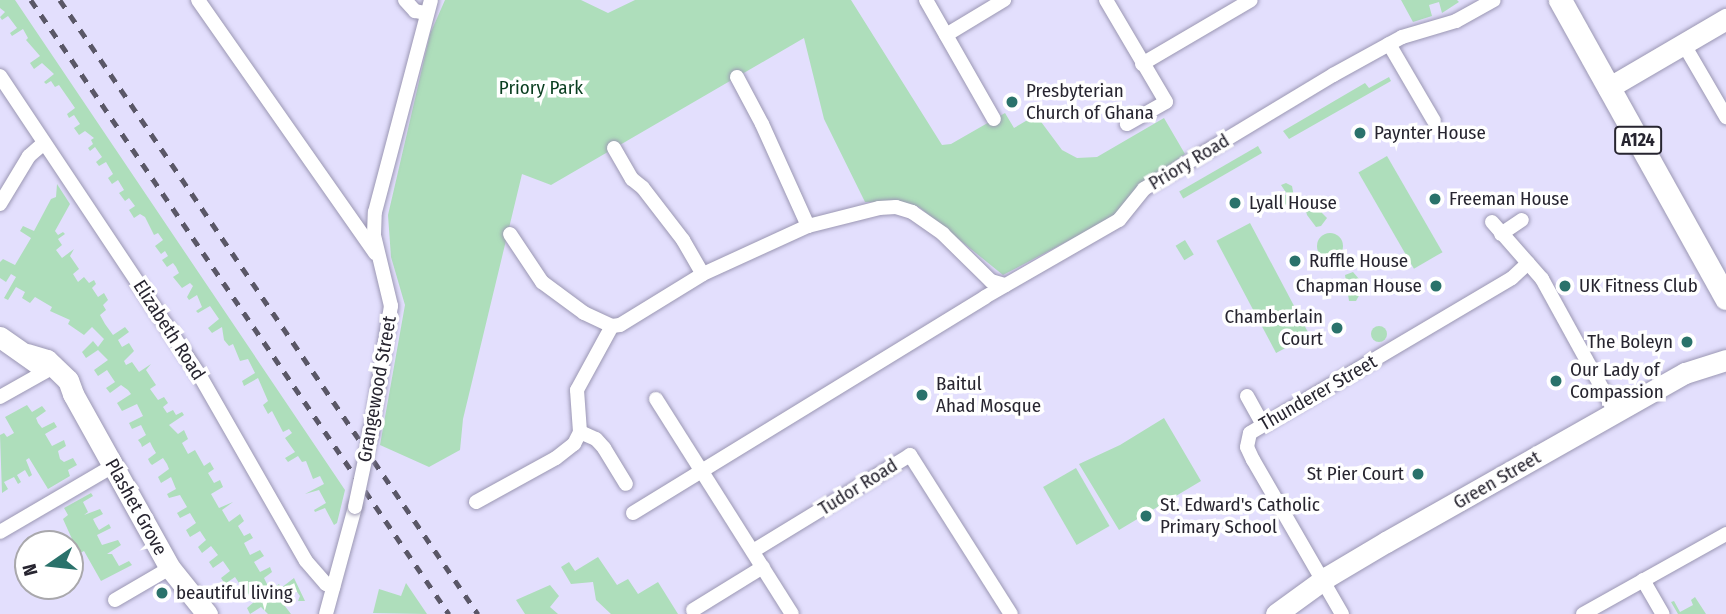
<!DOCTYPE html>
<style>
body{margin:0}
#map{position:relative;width:1726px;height:614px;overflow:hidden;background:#e3dffd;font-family:"Fira Sans Condensed",sans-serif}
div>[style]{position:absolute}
.green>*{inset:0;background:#aedebb;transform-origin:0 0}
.round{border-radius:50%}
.roads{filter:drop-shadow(0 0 2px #9b97b3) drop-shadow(0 0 2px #9b97b3)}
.street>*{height:14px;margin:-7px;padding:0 7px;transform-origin:7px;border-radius:7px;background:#fff}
.secondary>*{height:21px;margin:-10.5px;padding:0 10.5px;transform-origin:10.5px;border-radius:10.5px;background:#fff}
.primary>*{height:23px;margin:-11.5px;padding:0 11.5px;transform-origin:11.5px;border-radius:11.5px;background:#fff}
.rail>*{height:4.5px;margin-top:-2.25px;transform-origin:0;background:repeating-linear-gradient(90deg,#5a5767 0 9px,transparent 0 18px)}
.bridges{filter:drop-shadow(0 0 2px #9b97b3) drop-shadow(0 0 2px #9b97b3)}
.street-bridge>*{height:14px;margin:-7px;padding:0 7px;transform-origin:7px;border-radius:7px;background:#fff}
.dots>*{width:19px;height:19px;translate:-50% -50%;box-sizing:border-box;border:4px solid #fff;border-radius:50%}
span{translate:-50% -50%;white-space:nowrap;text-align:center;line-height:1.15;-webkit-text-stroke:7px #fff;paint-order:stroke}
.shield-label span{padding:2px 5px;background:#fff;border:2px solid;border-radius:5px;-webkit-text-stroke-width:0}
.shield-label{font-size:18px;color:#272530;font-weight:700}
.park-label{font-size:19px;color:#0a3e20}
.poi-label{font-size:19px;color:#272530}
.left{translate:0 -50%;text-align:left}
.right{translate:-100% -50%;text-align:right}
.street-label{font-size:19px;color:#272530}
.north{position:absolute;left:14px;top:530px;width:70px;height:70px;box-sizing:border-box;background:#fff;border:2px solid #a9a8ac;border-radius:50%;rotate:256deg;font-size:19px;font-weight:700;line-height:28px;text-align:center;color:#272530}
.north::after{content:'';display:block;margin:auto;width:24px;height:32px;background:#2a726b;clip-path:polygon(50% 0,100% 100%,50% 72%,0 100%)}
</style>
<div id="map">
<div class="green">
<i style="clip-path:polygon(0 0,15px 0,345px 490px,337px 523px,334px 525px,325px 508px,315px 512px,314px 510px,326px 503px,319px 490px,305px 494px,324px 484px,320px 476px,313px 479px,306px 461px,302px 462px,298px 456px,288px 462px,285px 458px,295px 452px,285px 438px,292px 433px,289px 429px,283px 432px,272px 411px,268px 414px,263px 405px,268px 401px,258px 378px,244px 386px,242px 381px,255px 373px,248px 359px,240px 361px,233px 344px,229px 346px,224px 340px,222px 327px,212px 333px,208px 328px,219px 319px,210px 306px,198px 313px,196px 311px,202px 307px,197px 295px,189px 300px,187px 297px,193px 286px,190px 283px,182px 288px,173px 277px,179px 273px,176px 267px,173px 263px,167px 267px,162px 260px,168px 256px,165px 251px,161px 254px,155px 246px,163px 240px,158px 233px,154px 235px,145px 217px,140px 214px,134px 218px,129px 210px,135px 206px,129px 198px,125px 201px,119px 193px,124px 190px,118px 180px,112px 184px,108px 178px,113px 174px,106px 162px,99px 166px,96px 162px,102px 157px,95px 147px,90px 151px,88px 148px,93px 144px,91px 140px,94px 138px,85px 131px,79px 135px,74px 128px,80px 124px,74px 115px,69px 118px,67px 114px,75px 108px,59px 85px,55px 87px,51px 81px,46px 84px,44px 82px,54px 74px,42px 63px,34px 69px,30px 63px,40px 56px,26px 40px,28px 38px,23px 29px,12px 36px,10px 33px,17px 28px,8px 16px,2px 20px,0 17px,5px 12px,0 8px)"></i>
<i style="clip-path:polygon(445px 0,581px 0,608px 13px,635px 0,851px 0,942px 145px,951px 144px,1005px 113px,1014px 128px,1036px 115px,1062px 150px,1077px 158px,1097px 157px,1164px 118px,1185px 154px,1138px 187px,1112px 218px,1003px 275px,919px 207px,903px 203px,865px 202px,824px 119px,804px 38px,551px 185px,522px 174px,463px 419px,460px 450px,429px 467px,380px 445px,405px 305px,391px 257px,388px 215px,430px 34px)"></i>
<i style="clip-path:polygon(1401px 0,1457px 0,1459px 2px,1442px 13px,1439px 2px,1429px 5px,1432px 16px,1413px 22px)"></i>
<i style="clip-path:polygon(1389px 77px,1391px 81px,1289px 139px,1283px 131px,1365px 83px,1369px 88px)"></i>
<i style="left:1258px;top:146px;width:8px;height:91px;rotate:60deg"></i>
<i style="left:1387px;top:156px;width:111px;height:33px;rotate:60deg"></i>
<i style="clip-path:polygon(1286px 183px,1292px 186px,1294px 197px,1285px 206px,1281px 198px,1287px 194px,1281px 185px)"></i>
<i style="clip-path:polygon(57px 184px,70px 204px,55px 231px,58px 235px,63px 232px,65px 234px,58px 239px,62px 245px,56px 250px,62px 258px,74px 249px,70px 256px,79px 269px,73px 274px,78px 282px,84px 277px,89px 283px,94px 280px,96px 284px,92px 288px,98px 297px,104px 293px,108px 300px,103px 305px,106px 310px,100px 315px,105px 324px,113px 335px,125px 327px,129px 332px,118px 340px,122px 347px,129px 343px,134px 351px,124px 361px,126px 365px,132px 362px,139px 372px,151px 364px,146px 370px,156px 385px,150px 389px,158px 400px,164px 397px,168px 403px,163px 407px,167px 413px,173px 410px,176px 415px,182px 412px,184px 415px,169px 425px,178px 434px,184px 430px,188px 439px,182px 443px,188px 454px,195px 450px,204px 466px,210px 462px,214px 469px,208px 473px,214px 483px,220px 480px,223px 487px,211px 494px,219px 508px,233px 502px,222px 510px,229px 522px,240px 514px,244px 521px,238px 526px,244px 536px,250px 533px,253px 538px,244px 543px,250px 555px,260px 550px,264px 556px,254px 562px,260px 572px,270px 567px,272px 572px,264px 578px,270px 590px,279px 584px,281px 588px,294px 578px,305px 601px,298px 601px,300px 596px,295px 589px,281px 601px,291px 614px,268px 614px,261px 607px,250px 614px,247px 608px,254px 602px,248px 593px,238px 600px,232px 593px,241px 586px,235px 577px,225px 584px,221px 578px,230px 571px,223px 561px,213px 568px,209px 562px,218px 555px,211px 546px,202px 553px,198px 547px,206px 540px,200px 531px,190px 537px,186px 530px,196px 523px,190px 513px,180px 518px,177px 513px,187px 507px,180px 495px,169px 498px,167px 494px,176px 489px,171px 477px,161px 483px,158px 477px,169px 469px,167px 464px,163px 458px,152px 465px,150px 463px,148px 459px,156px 453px,153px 448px,150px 442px,142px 447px,141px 444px,138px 440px,146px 435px,141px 425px,132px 429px,129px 423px,143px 416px,137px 404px,122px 411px,117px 403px,131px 394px,128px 390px,121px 385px,110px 393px,106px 388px,115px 382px,107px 370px,98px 376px,94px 370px,108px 360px,98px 350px,86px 358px,82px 352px,93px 341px,98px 347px,104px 339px,92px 327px,84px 335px,68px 324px,70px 320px,50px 311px,52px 307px,35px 297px,30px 303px,22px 298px,25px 292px,16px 287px,8px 300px,4px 298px,16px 277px,11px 274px,6px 282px,0 278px,0 262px,3px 259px,15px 265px,31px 238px,20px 231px,23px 226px,34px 231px,51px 199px,56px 197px)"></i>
<i style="clip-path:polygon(1315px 206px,1327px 218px,1321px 226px,1316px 227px,1307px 215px,1306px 211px)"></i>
<i style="left:1250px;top:223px;width:127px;height:38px;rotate:62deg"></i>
<i class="round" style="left:1317px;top:233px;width:26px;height:26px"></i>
<i style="left:1185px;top:240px;width:17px;height:11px;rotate:59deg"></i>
<i style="clip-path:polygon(1353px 272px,1359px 279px,1356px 287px,1361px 292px,1356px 301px,1349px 301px,1345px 275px)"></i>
<i class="round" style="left:1371px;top:326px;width:16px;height:16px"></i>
<i style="clip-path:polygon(27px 405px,32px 412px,42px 406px,46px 411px,36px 418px,38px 423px,42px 428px,54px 422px,57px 427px,45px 434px,52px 446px,64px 440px,66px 446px,58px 451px,60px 459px,64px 462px,73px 458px,77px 465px,68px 470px,70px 476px,48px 489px,29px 458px,26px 460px,32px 475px,29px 477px,25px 470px,17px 475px,21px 482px,18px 484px,14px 477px,4px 482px,8px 489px,2px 493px,0 435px,4px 433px,7px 437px,14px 433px,5px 417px)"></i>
<i style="clip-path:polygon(1164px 418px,1201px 481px,1119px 530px,1079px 464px,1120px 445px)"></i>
<i style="left:1076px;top:468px;width:67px;height:38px;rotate:60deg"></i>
<i style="clip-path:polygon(91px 493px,93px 496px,83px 502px,88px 512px,84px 515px,100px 509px,103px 514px,93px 519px,96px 525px,99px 530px,109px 524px,111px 528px,97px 535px,102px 545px,118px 540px,121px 545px,107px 554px,112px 554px,119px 566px,129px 561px,132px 565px,101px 581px,84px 551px,70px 558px,70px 544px,67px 543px,72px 539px,63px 519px,68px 515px,64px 508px)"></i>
<i style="clip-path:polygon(598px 557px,617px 585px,628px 579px,638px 594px,658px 582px,678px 614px,611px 614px,596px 600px,593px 582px,571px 584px,561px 567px,569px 562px,575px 571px)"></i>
<i style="clip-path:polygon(406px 583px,427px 614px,373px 613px,379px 589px,401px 596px)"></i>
<i style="clip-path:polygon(550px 585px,559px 596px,550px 607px,558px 614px,525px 614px,516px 600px)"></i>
<i style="clip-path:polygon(1695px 597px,1706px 614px,1678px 614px,1671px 602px,1674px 601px,1680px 612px,1693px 605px,1691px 600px)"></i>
</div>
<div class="roads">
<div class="street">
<i style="left:198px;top:0;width:309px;rotate:55deg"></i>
<i style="left:405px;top:0;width:15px;rotate:48deg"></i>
<i style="left:415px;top:11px;width:10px;rotate:11deg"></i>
<i style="left:926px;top:0;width:137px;rotate:60.3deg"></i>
<i style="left:1106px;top:0;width:118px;rotate:59.5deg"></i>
<i style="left:1166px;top:102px;width:45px;rotate:150.6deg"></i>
<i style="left:946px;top:35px;width:68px;rotate:-31.1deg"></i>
<i style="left:1683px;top:43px;width:86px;rotate:59.8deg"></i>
<i style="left:1389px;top:44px;width:89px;rotate:59.7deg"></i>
<i style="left:1142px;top:64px;width:126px;rotate:-30.4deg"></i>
<i style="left:0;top:76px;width:361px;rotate:56.3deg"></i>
<i style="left:200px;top:376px;width:213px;rotate:60.2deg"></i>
<i style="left:306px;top:561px;width:30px;rotate:49deg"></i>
<i style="left:326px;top:584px;width:8px;rotate:23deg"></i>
<i style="left:737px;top:77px;width:53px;rotate:62deg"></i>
<i style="left:762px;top:124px;width:112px;rotate:65.7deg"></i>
<i style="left:614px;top:148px;width:36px;rotate:60deg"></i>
<i style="left:632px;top:179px;width:14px;rotate:39deg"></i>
<i style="left:643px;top:188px;width:66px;rotate:52.4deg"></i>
<i style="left:683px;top:240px;width:39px;rotate:60deg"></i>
<i style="left:0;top:204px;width:56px;rotate:-58.9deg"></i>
<i style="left:29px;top:156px;width:20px;rotate:-41deg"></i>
<i style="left:1492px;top:222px;width:76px;rotate:48.7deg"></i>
<i style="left:1542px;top:279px;width:152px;rotate:61.2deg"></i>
<i style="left:510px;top:234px;width:58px;rotate:56.3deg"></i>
<i style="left:542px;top:282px;width:52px;rotate:36.4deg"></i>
<i style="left:584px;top:313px;width:31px;rotate:25deg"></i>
<i style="left:1501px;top:234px;width:25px;rotate:-34deg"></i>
<i style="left:1247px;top:396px;width:33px;rotate:61deg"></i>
<i style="left:0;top:397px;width:63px;rotate:-29.4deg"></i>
<i style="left:656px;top:399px;width:254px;rotate:57.7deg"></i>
<i style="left:371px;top:432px;width:128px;rotate:-81deg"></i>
<i style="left:391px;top:306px;width:73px;rotate:-103.5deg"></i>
<i style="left:374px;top:235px;width:23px;rotate:-88deg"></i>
<i style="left:375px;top:212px;width:219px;rotate:-75.2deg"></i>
<i style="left:580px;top:432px;width:17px;rotate:24deg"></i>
<i style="left:596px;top:439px;width:12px;rotate:48deg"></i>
<i style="left:604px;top:448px;width:42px;rotate:58.6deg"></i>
<i style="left:476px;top:502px;width:91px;rotate:-28.8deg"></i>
<i style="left:556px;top:458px;width:23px;rotate:-38deg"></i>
<i style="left:574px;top:444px;width:13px;rotate:-63deg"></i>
<i style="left:580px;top:432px;width:42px;rotate:-94.1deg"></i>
<i style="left:577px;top:390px;width:73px;rotate:-61.3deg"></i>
<i style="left:612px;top:326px;width:8px;rotate:-7deg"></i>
<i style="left:620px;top:325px;width:97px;rotate:-31.6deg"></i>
<i style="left:703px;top:274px;width:115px;rotate:-24.6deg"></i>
<i style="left:808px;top:226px;width:73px;rotate:-14.2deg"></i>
<i style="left:879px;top:208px;width:17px;rotate:-3deg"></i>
<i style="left:896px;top:207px;width:17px;rotate:17deg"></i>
<i style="left:912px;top:212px;width:38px;rotate:35deg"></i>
<i style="left:943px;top:234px;width:67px;rotate:44.4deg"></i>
<i style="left:991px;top:281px;width:15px;rotate:16deg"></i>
<i style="left:633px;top:513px;width:413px;rotate:-31.5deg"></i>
<i style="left:985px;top:297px;width:155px;rotate:-29.9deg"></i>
<i style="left:1119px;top:220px;width:40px;rotate:-51deg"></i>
<i style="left:1144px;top:189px;width:221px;rotate:-31.1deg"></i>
<i style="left:1333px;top:75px;width:79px;rotate:-28.8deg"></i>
<i style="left:1402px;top:37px;width:56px;rotate:-16.5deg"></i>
<i style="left:1456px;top:21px;width:43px;rotate:-28.9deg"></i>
<i style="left:0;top:532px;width:131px;rotate:-30.3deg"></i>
<i style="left:753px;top:551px;width:184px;rotate:-31.4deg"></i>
<i style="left:910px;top:455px;width:188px;rotate:57.6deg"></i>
<i style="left:1643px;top:580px;width:39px;rotate:60deg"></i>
<i style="left:115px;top:600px;width:64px;rotate:-30.2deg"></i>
<i style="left:693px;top:610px;width:82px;rotate:-31.6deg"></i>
<i style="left:326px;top:614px;width:111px;rotate:-74.8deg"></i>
<i style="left:1342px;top:614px;width:178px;rotate:-120deg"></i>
<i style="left:1253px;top:460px;width:14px;rotate:-115deg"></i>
<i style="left:1247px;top:447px;width:14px;rotate:-78deg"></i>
<i style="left:1250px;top:433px;width:304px;rotate:-30.6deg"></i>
<i style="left:1512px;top:278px;width:22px;rotate:-43deg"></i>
<i style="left:1583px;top:614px;width:164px;rotate:-29.2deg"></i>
</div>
<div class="secondary">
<i style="left:1608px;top:88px;width:137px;rotate:-30.3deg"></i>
<i style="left:0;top:337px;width:45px;rotate:35.1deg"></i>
<i style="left:27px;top:354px;width:21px;rotate:17deg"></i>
<i style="left:47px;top:360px;width:29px;rotate:44deg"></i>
<i style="left:68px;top:380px;width:15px;rotate:70deg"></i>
<i style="left:73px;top:394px;width:199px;rotate:60.9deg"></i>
<i style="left:170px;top:568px;width:59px;rotate:51.2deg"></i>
<i style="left:1276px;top:614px;width:63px;rotate:-36deg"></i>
<i style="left:1327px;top:577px;width:69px;rotate:-30.7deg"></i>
<i style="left:1386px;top:542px;width:343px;rotate:-29.5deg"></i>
<i style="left:1685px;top:373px;width:43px;rotate:-17.6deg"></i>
</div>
<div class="primary">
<i style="left:1560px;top:0;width:341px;rotate:60.9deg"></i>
</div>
</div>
<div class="rail">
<i style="left:31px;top:0;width:743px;rotate:55.75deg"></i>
<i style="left:60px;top:0;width:743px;rotate:55.75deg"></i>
</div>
<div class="bridges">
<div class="street-bridge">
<i style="left:355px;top:507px;width:77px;rotate:-78deg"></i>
</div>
</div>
<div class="dots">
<i style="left:1012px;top:102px;background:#2a726b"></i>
<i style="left:1360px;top:133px;background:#2a726b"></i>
<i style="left:1435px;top:199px;background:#2a726b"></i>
<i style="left:1235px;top:203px;background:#2a726b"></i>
<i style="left:1295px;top:261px;background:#2a726b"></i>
<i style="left:1436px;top:286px;background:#2a726b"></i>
<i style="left:1565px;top:286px;background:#2a726b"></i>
<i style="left:1337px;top:328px;background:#2a726b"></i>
<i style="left:1687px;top:342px;background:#2a726b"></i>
<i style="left:1556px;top:381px;background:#2a726b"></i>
<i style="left:922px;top:395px;background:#2a726b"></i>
<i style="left:1418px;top:474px;background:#2a726b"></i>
<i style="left:1146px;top:516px;background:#2a726b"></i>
<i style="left:162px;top:593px;background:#2a726b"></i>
</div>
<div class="shield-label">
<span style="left:1638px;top:140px">A124</span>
</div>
<div class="park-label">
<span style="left:541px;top:88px">Priory Park</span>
</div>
<div class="poi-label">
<span class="left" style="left:1026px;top:102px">Presbyterian<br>Church of Ghana</span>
<span class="left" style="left:1374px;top:133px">Paynter House</span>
<span class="left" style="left:1449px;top:199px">Freeman House</span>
<span class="left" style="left:1249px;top:203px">Lyall House</span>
<span class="left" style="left:1309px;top:261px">Ruffle House</span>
<span class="right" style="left:1422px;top:286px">Chapman House</span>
<span class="left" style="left:1579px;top:286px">UK Fitness Club</span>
<span class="right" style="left:1323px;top:328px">Chamberlain<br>Court</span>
<span class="right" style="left:1673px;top:342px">The Boleyn</span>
<span class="left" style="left:1570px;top:381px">Our Lady of<br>Compassion</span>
<span class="left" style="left:936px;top:395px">Baitul<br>Ahad Mosque</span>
<span class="right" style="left:1404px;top:474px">St Pier Court</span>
<span class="left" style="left:1160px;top:516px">St. Edward's Catholic<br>Primary School</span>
<span class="left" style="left:176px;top:593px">beautiful living</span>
</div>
<div class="street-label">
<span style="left:1189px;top:162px;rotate:-31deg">Priory Road</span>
<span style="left:169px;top:330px;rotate:57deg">Elizabeth Road</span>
<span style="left:377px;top:389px;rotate:-80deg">Grangewood Street</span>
<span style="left:1318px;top:393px;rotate:-30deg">Thunderer Street</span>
<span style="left:1497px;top:480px;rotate:-30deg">Green Street</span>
<span style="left:858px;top:487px;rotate:-32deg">Tudor Road</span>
<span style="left:136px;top:507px;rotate:61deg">Plashet Grove</span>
</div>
<div class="north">N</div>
</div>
